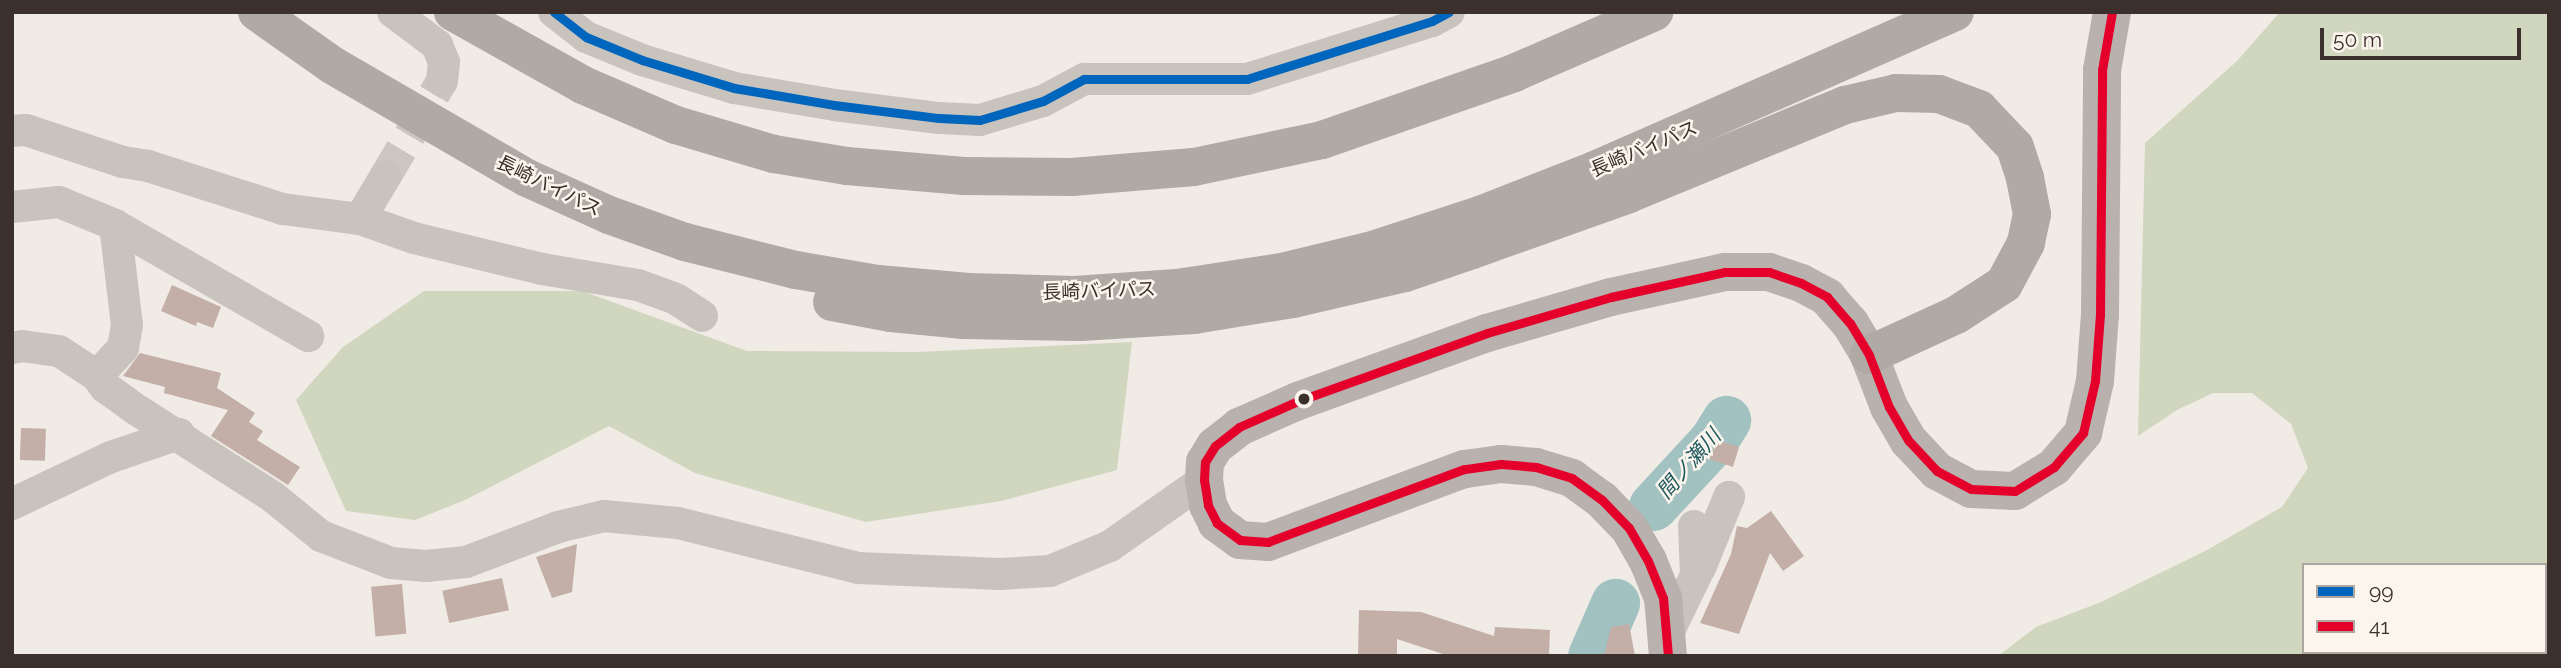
<!DOCTYPE html>
<meta charset="utf-8">
<style>
body{margin:0}
#map{position:relative;width:2561px;height:668px;overflow:hidden;background:#f0ebe5;font-family:Raleway,"Noto Sans JP",sans-serif}
div>[style]{position:absolute}
.green>*{inset:0;background:#d1d6bf}
.river>*{height:49px;margin:-24.5px;padding:0 24.5px;transform-origin:24.5px;border-radius:24.5px;background:#a1c2c1}
.building>*{inset:0;background:#c3afa7;transform-origin:0 0}
.minor-tunnel>*{height:32px;margin-top:-16px;transform-origin:0;background:repeating-linear-gradient(90deg,#ccc6c0 0 32px,transparent 0 48px)}
.minor>*{height:32px;margin:-16px;padding:0 16px;transform-origin:16px;border-radius:16px;background:#c9c3be}
.major>*{height:38px;margin:-19px;padding:0 19px;transform-origin:19px;border-radius:19px;background:#b8b1ad}
.highway>*{height:38px;margin:-19px;padding:0 19px;transform-origin:19px;border-radius:19px;background:#afaaa4}
.bus-1>*{height:9px;margin:-4.5px;padding:0 4.5px;transform-origin:4.5px;border-radius:4.5px;background:#0065bd}
.bus-2>*{height:9px;margin:-4.5px;padding:0 4.5px;transform-origin:4.5px;border-radius:4.5px;background:#e4002b}
.dots>*{width:19px;height:19px;translate:-50% -50%;box-sizing:border-box;border:4px solid #fbf5ee;border-radius:50%}
span{translate:-50% -50%;white-space:nowrap;text-align:center;line-height:1.15;-webkit-text-stroke:5px #fbf5ee;paint-order:stroke}
.street-label{font-size:19px;color:#3b302b}
.water-label{font-size:21px;color:#1f5a5e;font-style:italic}
.frame{position:absolute;inset:0;border:14px solid #3b302b;pointer-events:none}
.legend{position:absolute;left:2302px;top:563px;width:245px;height:91px;box-sizing:border-box;background:#fbf5ee;border:2px solid #aea6a0;margin:0;padding:9px 12px;list-style:none;font-size:21px;color:#3b302b}
.legend li{display:flex;align-items:center;gap:14px;height:35px}
.legend b{width:35px;border:2px solid #aea6a0}
.scale{position:absolute;left:2320px;top:28px;width:201px;height:32px;box-sizing:border-box;border:4px solid #3b302b;border-top:0;padding-left:9px;font-size:21px;line-height:24px;white-space:nowrap;color:#3b302b;-webkit-text-stroke:5px #fbf5ee;paint-order:stroke}
</style>
<div id="map">
<div class="green">
<i style="clip-path:polygon(evenodd,2280px 12px,2549px 12px,2549px 656px,1998px 656px,2036px 627px,2101px 602px,2207px 550px,2282px 507px,2308px 468px,2291px 424px,2252px 393px,2213px 393px,2177px 410px,2138px 436px,2145px 143px,2237px 61px,2280px 12px,2304px 565px,2545px 565px,2545px 652px,2304px 652px,2304px 565px)"></i>
<i style="clip-path:polygon(424px 291px,582px 291px,747px 351px,918px 352px,1132px 342px,1117px 470px,1001px 501px,866px 522px,695px 473px,609px 426px,465px 500px,415px 520px,346px 511px,296px 400px,343px 347px)"></i>
</div>
<div class="river">
<i style="left:1653px;top:506px;width:88px;rotate:-47.3deg"></i>
<i style="left:1713px;top:441px;width:25px;rotate:-58deg"></i>
<i style="left:1592px;top:656px;width:58px;rotate:-66.5deg"></i>
</div>
<div class="building">
<i style="clip-path:polygon(172px 285px,221px 307px,213px 328px,197px 322px,196px 326px,161px 311px)"></i>
<i style="clip-path:polygon(140px 353px,221px 373px,217px 388px,255px 413px,249px 422px,263px 431px,257px 440px,300px 467px,288px 485px,211px 436px,228px 410px,164px 393px,165px 387px,123px 376px)"></i>
<i style="left:21px;top:428px;width:25px;height:32px;rotate:2deg"></i>
<i style="clip-path:polygon(1720px 441px,1739px 447px,1733px 467px,1706px 458px)"></i>
<i style="clip-path:polygon(1771px 511px,1804px 556px,1783px 571px,1770px 553px,1739px 634px,1700px 623px,1731px 554px,1737px 526px,1747px 528px)"></i>
<i style="clip-path:polygon(577px 544px,572px 592px,552px 598px,536px 557px)"></i>
<i style="left:502px;top:578px;width:33px;height:61px;rotate:78deg"></i>
<i style="left:402px;top:584px;width:50px;height:31px;rotate:85deg"></i>
<i style="clip-path:polygon(1359px 610px,1421px 612px,1494px 636px,1495px 627px,1550px 630px,1549px 656px,1449px 656px,1397px 639px,1397px 656px,1358px 656px)"></i>
<i style="clip-path:polygon(1629px 624px,1635px 656px,1604px 656px,1611px 627px)"></i>
</div>
<div class="minor-tunnel">
<i style="left:385px;top:177px;width:112px;rotate:-59.3deg"></i>
</div>
<div class="minor">
<i style="left:393px;top:12px;width:55px;rotate:36.9deg"></i>
<i style="left:437px;top:45px;width:18px;rotate:68deg"></i>
<i style="left:444px;top:62px;width:19px;rotate:96deg"></i>
<i style="left:554px;top:12px;width:41px;rotate:38deg"></i>
<i style="left:586px;top:37px;width:61px;rotate:22.3deg"></i>
<i style="left:642px;top:60px;width:96px;rotate:16.9deg"></i>
<i style="left:734px;top:88px;width:101px;rotate:9.6deg"></i>
<i style="left:834px;top:105px;width:106px;rotate:7.1deg"></i>
<i style="left:939px;top:118px;width:41px;rotate:2.8deg"></i>
<i style="left:980px;top:120px;width:66px;rotate:-16.8deg"></i>
<i style="left:1043px;top:101px;width:47px;rotate:-28.2deg"></i>
<i style="left:1084px;top:79px;width:163px"></i>
<i style="left:1247px;top:79px;width:194px;rotate:-17.4deg"></i>
<i style="left:1432px;top:21px;width:19px;rotate:-28deg"></i>
<i style="left:12px;top:131px;width:14px;rotate:-4deg"></i>
<i style="left:26px;top:130px;width:102px;rotate:18.3deg"></i>
<i style="left:123px;top:162px;width:25px;rotate:9deg"></i>
<i style="left:148px;top:166px;width:142px;rotate:17.7deg"></i>
<i style="left:283px;top:209px;width:78px;rotate:7.4deg"></i>
<i style="left:360px;top:219px;width:57px;rotate:19.4deg"></i>
<i style="left:414px;top:238px;width:132px;rotate:13.6deg"></i>
<i style="left:542px;top:269px;width:97px;rotate:9.5deg"></i>
<i style="left:638px;top:285px;width:40px;rotate:20.2deg"></i>
<i style="left:676px;top:299px;width:31px;rotate:33deg"></i>
<i style="left:12px;top:207px;width:47px;rotate:-6.1deg"></i>
<i style="left:59px;top:202px;width:61px;rotate:22.3deg"></i>
<i style="left:115px;top:225px;width:101px;rotate:83.2deg"></i>
<i style="left:127px;top:325px;width:23px;rotate:100deg"></i>
<i style="left:123px;top:348px;width:38px;rotate:133deg"></i>
<i style="left:360px;top:219px;width:49px;rotate:-59.2deg"></i>
<i style="left:115px;top:225px;width:223px;rotate:29.9deg"></i>
<i style="left:12px;top:348px;width:10px;rotate:-11deg"></i>
<i style="left:22px;top:346px;width:37px;rotate:8deg"></i>
<i style="left:59px;top:351px;width:45px;rotate:33.3deg"></i>
<i style="left:97px;top:376px;width:14px;rotate:54deg"></i>
<i style="left:105px;top:387px;width:39px;rotate:36deg"></i>
<i style="left:137px;top:410px;width:161px;rotate:32.6deg"></i>
<i style="left:273px;top:497px;width:62px;rotate:39.1deg"></i>
<i style="left:321px;top:536px;width:75px;rotate:21.1deg"></i>
<i style="left:391px;top:563px;width:35px;rotate:5deg"></i>
<i style="left:426px;top:566px;width:40px;rotate:-5.7deg"></i>
<i style="left:466px;top:562px;width:98px;rotate:-20.8deg"></i>
<i style="left:558px;top:527px;width:47px;rotate:-13.4deg"></i>
<i style="left:604px;top:516px;width:74px;rotate:5.4deg"></i>
<i style="left:678px;top:523px;width:186px;rotate:14deg"></i>
<i style="left:858px;top:568px;width:142px;rotate:2.4deg"></i>
<i style="left:1000px;top:574px;width:50px;rotate:-3.4deg"></i>
<i style="left:1050px;top:571px;width:65px;rotate:-22.6deg"></i>
<i style="left:1110px;top:546px;width:115px;rotate:-35.1deg"></i>
<i style="left:12px;top:504px;width:110px;rotate:-25.4deg"></i>
<i style="left:111px;top:457px;width:72px;rotate:-18.7deg"></i>
<i style="left:1700px;top:568px;width:77px;rotate:-67.8deg"></i>
<i style="left:1667px;top:635px;width:67px;rotate:-64.2deg"></i>
<i style="left:1696px;top:575px;width:49px;rotate:-92.3deg"></i>
</div>
<div class="major">
<i style="left:1668px;top:656px;width:58px;rotate:-94.9deg"></i>
<i style="left:1663px;top:598px;width:40px;rotate:-112deg"></i>
<i style="left:1648px;top:561px;width:38px;rotate:-120deg"></i>
<i style="left:1629px;top:528px;width:39px;rotate:-134deg"></i>
<i style="left:1602px;top:500px;width:37px;rotate:-144deg"></i>
<i style="left:1572px;top:478px;width:38px;rotate:-163deg"></i>
<i style="left:1536px;top:467px;width:35px;rotate:-175deg"></i>
<i style="left:1501px;top:464px;width:37px;rotate:172deg"></i>
<i style="left:1464px;top:469px;width:209px;rotate:159.6deg"></i>
<i style="left:1268px;top:542px;width:28px;rotate:-176deg"></i>
<i style="left:1240px;top:540px;width:29px;rotate:-144deg"></i>
<i style="left:1217px;top:523px;width:20px;rotate:-117deg"></i>
<i style="left:1208px;top:505px;width:25px;rotate:-99deg"></i>
<i style="left:1204px;top:480px;width:18px;rotate:-87deg"></i>
<i style="left:1205px;top:462px;width:19px;rotate:-58deg"></i>
<i style="left:1215px;top:446px;width:31px;rotate:-38deg"></i>
<i style="left:1239px;top:427px;width:64px;rotate:-23.8deg"></i>
<i style="left:1298px;top:401px;width:201px;rotate:-19.8deg"></i>
<i style="left:1487px;top:333px;width:129px;rotate:-16.2deg"></i>
<i style="left:1611px;top:297px;width:117px;rotate:-12.4deg"></i>
<i style="left:1725px;top:272px;width:44px"></i>
<i style="left:1769px;top:272px;width:34px;rotate:19deg"></i>
<i style="left:1801px;top:283px;width:30px;rotate:28deg"></i>
<i style="left:1827px;top:297px;width:35px;rotate:49deg"></i>
<i style="left:1850px;top:323px;width:37px;rotate:59deg"></i>
<i style="left:1869px;top:355px;width:56px;rotate:69deg"></i>
<i style="left:1889px;top:407px;width:39px;rotate:60deg"></i>
<i style="left:1909px;top:441px;width:41px;rotate:47deg"></i>
<i style="left:1937px;top:471px;width:38px;rotate:28deg"></i>
<i style="left:1971px;top:489px;width:44px;rotate:2.6deg"></i>
<i style="left:2015px;top:491px;width:46px;rotate:-31.6deg"></i>
<i style="left:2054px;top:467px;width:45px;rotate:-49.5deg"></i>
<i style="left:2083px;top:433px;width:53px;rotate:-77deg"></i>
<i style="left:2095px;top:381px;width:66px;rotate:-85.7deg"></i>
<i style="left:2100px;top:315px;width:245px;rotate:-89.5deg"></i>
<i style="left:2102px;top:70px;width:59px;rotate:-80.2deg"></i>
</div>
<div class="highway">
<i style="left:257px;top:12px;width:92px;rotate:35.2deg"></i>
<i style="left:332px;top:65px;width:225px;rotate:30.1deg"></i>
<i style="left:527px;top:178px;width:90px;rotate:24.3deg"></i>
<i style="left:609px;top:215px;width:81px;rotate:19.6deg"></i>
<i style="left:685px;top:242px;width:114px;rotate:14.2deg"></i>
<i style="left:796px;top:270px;width:83px;rotate:9.7deg"></i>
<i style="left:878px;top:284px;width:91px;rotate:5deg"></i>
<i style="left:969px;top:292px;width:105px;rotate:1.6deg"></i>
<i style="left:1074px;top:295px;width:103px;rotate:-3.9deg"></i>
<i style="left:1177px;top:288px;width:106px;rotate:-8.7deg"></i>
<i style="left:1282px;top:272px;width:89px;rotate:-13.6deg"></i>
<i style="left:1369px;top:251px;width:117px;rotate:-18deg"></i>
<i style="left:1480px;top:215px;width:123px;rotate:-21.4deg"></i>
<i style="left:1595px;top:170px;width:393px;rotate:-23.7deg"></i>
<i style="left:453px;top:12px;width:149px;rotate:29.3deg"></i>
<i style="left:583px;top:85px;width:101px;rotate:23.3deg"></i>
<i style="left:676px;top:125px;width:102px;rotate:16.5deg"></i>
<i style="left:774px;top:154px;width:74px;rotate:9.3deg"></i>
<i style="left:847px;top:166px;width:117px;rotate:4.9deg"></i>
<i style="left:964px;top:176px;width:108px;rotate:0.5deg"></i>
<i style="left:1072px;top:177px;width:122px;rotate:-4.7deg"></i>
<i style="left:1194px;top:167px;width:131px;rotate:-11.9deg"></i>
<i style="left:1322px;top:140px;width:203px;rotate:-19.2deg"></i>
<i style="left:1514px;top:73px;width:153px;rotate:-23.5deg"></i>
<i style="left:832px;top:302px;width:60px;rotate:10.6deg"></i>
<i style="left:891px;top:313px;width:73px;rotate:5.5deg"></i>
<i style="left:964px;top:320px;width:117px;rotate:1deg"></i>
<i style="left:1081px;top:322px;width:113px;rotate:-3.5deg"></i>
<i style="left:1194px;top:315px;width:100px;rotate:-9.2deg"></i>
<i style="left:1293px;top:299px;width:115px;rotate:-13.1deg"></i>
<i style="left:1405px;top:273px;width:71px;rotate:-18.9deg"></i>
<i style="left:1472px;top:250px;width:167px;rotate:-19.6deg"></i>
<i style="left:1629px;top:194px;width:234px;rotate:-22.4deg"></i>
<i style="left:1845px;top:105px;width:52px;rotate:-13.2deg"></i>
<i style="left:1896px;top:93px;width:43px;rotate:1.3deg"></i>
<i style="left:1939px;top:94px;width:43px;rotate:20.6deg"></i>
<i style="left:1979px;top:109px;width:52px;rotate:46.5deg"></i>
<i style="left:2015px;top:147px;width:33px;rotate:72deg"></i>
<i style="left:2025px;top:178px;width:37px;rotate:79deg"></i>
<i style="left:2032px;top:214px;width:30px;rotate:102deg"></i>
<i style="left:2026px;top:243px;width:47px;rotate:118.2deg"></i>
<i style="left:2004px;top:284px;width:57px;rotate:147.1deg"></i>
<i style="left:1956px;top:315px;width:96px;rotate:155.3deg"></i>
</div>
<div class="bus-1">
<i style="left:554px;top:12px;width:41px;rotate:38deg"></i>
<i style="left:586px;top:37px;width:61px;rotate:22.3deg"></i>
<i style="left:642px;top:60px;width:96px;rotate:16.9deg"></i>
<i style="left:734px;top:88px;width:101px;rotate:9.6deg"></i>
<i style="left:834px;top:105px;width:106px;rotate:7.1deg"></i>
<i style="left:939px;top:118px;width:41px;rotate:2.8deg"></i>
<i style="left:980px;top:120px;width:66px;rotate:-16.8deg"></i>
<i style="left:1043px;top:101px;width:47px;rotate:-28.2deg"></i>
<i style="left:1084px;top:79px;width:163px"></i>
<i style="left:1247px;top:79px;width:194px;rotate:-17.4deg"></i>
<i style="left:1432px;top:21px;width:19px;rotate:-28deg"></i>
</div>
<div class="bus-2">
<i style="left:1668px;top:656px;width:58px;rotate:-94.9deg"></i>
<i style="left:1663px;top:598px;width:40px;rotate:-112deg"></i>
<i style="left:1648px;top:561px;width:38px;rotate:-120deg"></i>
<i style="left:1629px;top:528px;width:39px;rotate:-134deg"></i>
<i style="left:1602px;top:500px;width:37px;rotate:-144deg"></i>
<i style="left:1572px;top:478px;width:38px;rotate:-163deg"></i>
<i style="left:1536px;top:467px;width:35px;rotate:-175deg"></i>
<i style="left:1501px;top:464px;width:37px;rotate:172deg"></i>
<i style="left:1464px;top:469px;width:209px;rotate:159.6deg"></i>
<i style="left:1268px;top:542px;width:28px;rotate:-176deg"></i>
<i style="left:1240px;top:540px;width:29px;rotate:-144deg"></i>
<i style="left:1217px;top:523px;width:20px;rotate:-117deg"></i>
<i style="left:1208px;top:505px;width:25px;rotate:-99deg"></i>
<i style="left:1204px;top:480px;width:18px;rotate:-87deg"></i>
<i style="left:1205px;top:462px;width:19px;rotate:-58deg"></i>
<i style="left:1215px;top:446px;width:31px;rotate:-38deg"></i>
<i style="left:1239px;top:427px;width:64px;rotate:-23.8deg"></i>
<i style="left:1298px;top:401px;width:201px;rotate:-19.8deg"></i>
<i style="left:1487px;top:333px;width:129px;rotate:-16.2deg"></i>
<i style="left:1611px;top:297px;width:117px;rotate:-12.4deg"></i>
<i style="left:1725px;top:272px;width:44px"></i>
<i style="left:1769px;top:272px;width:34px;rotate:19deg"></i>
<i style="left:1801px;top:283px;width:30px;rotate:28deg"></i>
<i style="left:1827px;top:297px;width:35px;rotate:49deg"></i>
<i style="left:1850px;top:323px;width:37px;rotate:59deg"></i>
<i style="left:1869px;top:355px;width:56px;rotate:69deg"></i>
<i style="left:1889px;top:407px;width:39px;rotate:60deg"></i>
<i style="left:1909px;top:441px;width:41px;rotate:47deg"></i>
<i style="left:1937px;top:471px;width:38px;rotate:28deg"></i>
<i style="left:1971px;top:489px;width:44px;rotate:2.6deg"></i>
<i style="left:2015px;top:491px;width:46px;rotate:-31.6deg"></i>
<i style="left:2054px;top:467px;width:45px;rotate:-49.5deg"></i>
<i style="left:2083px;top:433px;width:53px;rotate:-77deg"></i>
<i style="left:2095px;top:381px;width:66px;rotate:-85.7deg"></i>
<i style="left:2100px;top:315px;width:245px;rotate:-89.5deg"></i>
<i style="left:2102px;top:70px;width:59px;rotate:-80.2deg"></i>
</div>
<div class="dots">
<i style="left:1304px;top:399px;background:#3b302b"></i>
</div>
<div class="street-label">
<span style="left:1644px;top:149px;rotate:-23deg">長崎バイパス</span>
<span style="left:549px;top:186px;rotate:26deg">長崎バイパス</span>
<span style="left:1099px;top:291px;rotate:-2deg">長崎バイパス</span>
</div>
<div class="water-label">
<span style="left:1689px;top:464px;rotate:-49deg">間ノ瀬川</span>
</div>
<div class="frame"></div>
<ul class="legend">
<li><b style="height:9px;background:#0065bd"></b>99</li>
<li><b style="height:9px;background:#e4002b"></b>41</li>
</ul>
<div class="scale">50 m</div>
</div>
